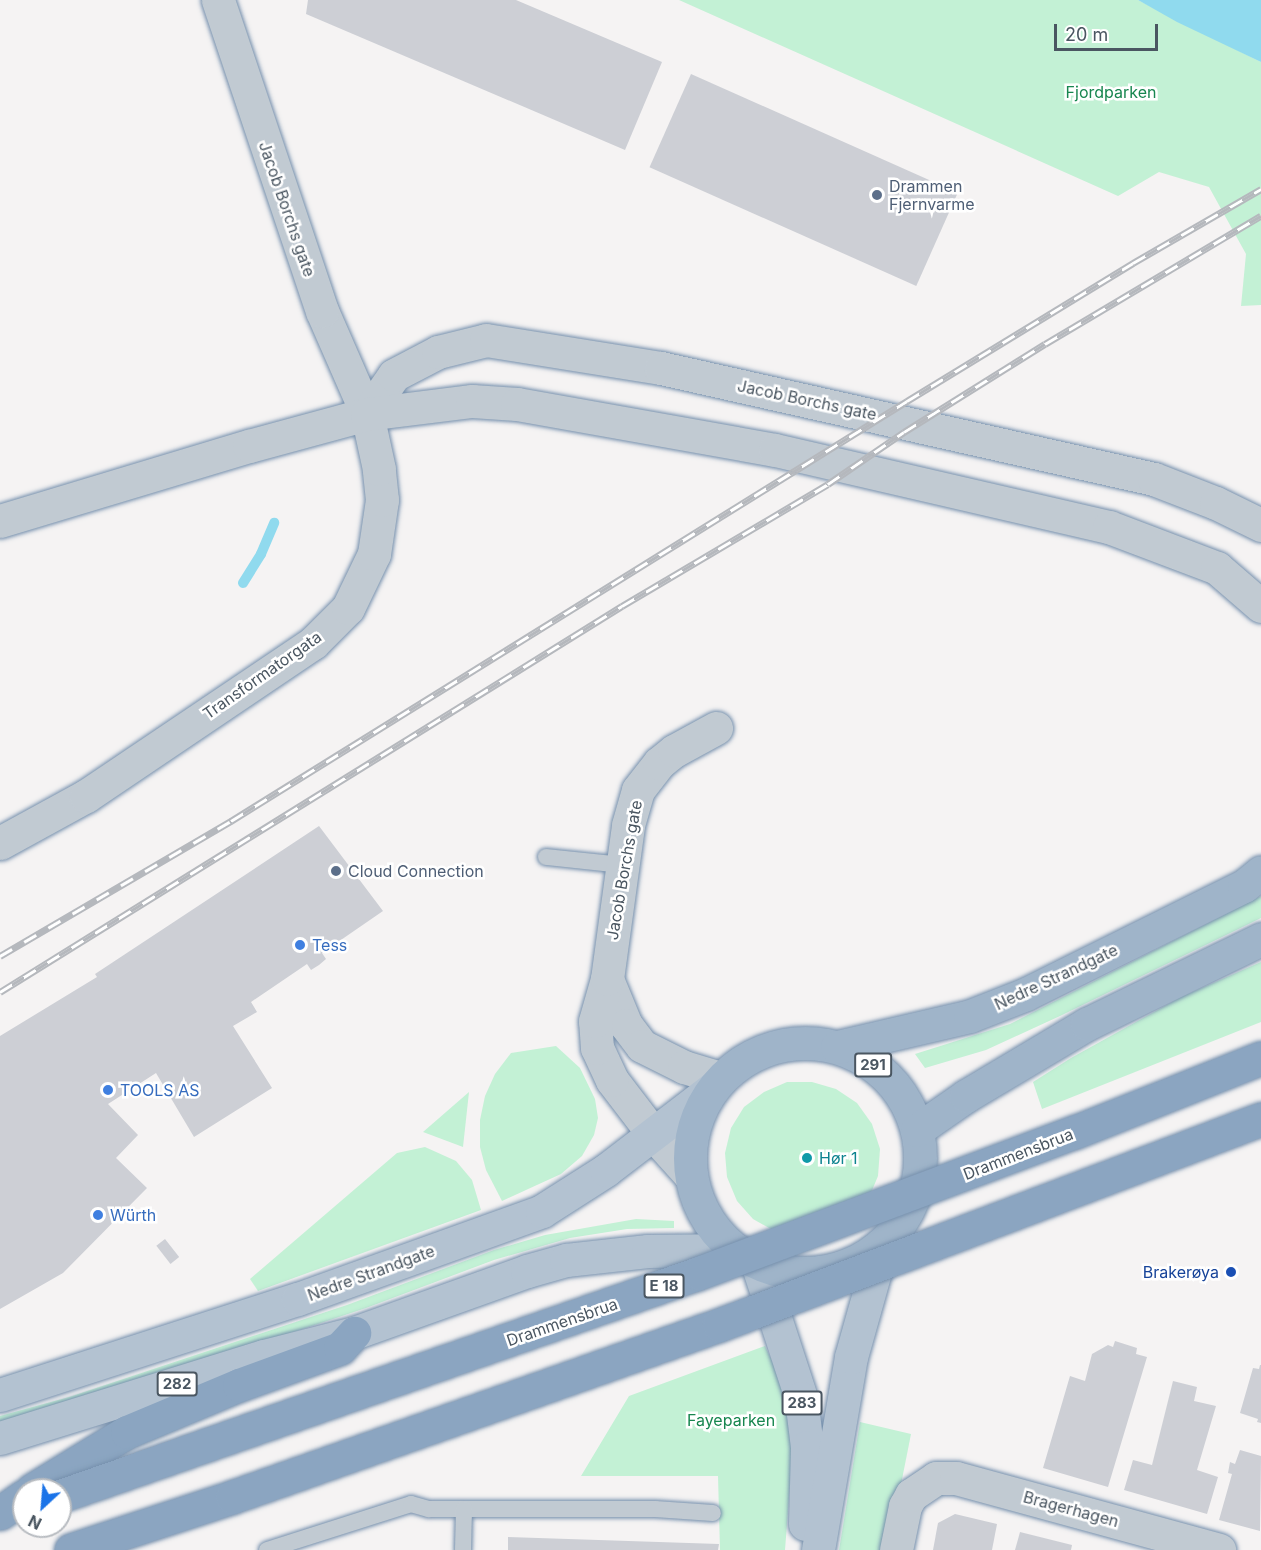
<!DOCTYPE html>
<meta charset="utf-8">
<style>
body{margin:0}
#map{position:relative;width:1261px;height:1550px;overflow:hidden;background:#f5f3f3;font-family:Inter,sans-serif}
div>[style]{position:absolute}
.green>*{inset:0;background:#c3f1d5}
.water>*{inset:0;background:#90daee}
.stream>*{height:10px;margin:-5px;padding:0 5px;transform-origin:5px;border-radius:5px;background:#90daee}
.building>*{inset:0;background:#cdcfd5;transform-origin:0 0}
.roads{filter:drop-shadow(0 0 2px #7690ad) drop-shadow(0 0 2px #7690ad)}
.service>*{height:16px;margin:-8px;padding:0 8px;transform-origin:8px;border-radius:8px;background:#c1cad2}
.minor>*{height:33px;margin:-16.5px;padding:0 16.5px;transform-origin:16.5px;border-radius:16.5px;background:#c1cad2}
.tertiary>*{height:33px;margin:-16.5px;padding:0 16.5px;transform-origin:16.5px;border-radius:16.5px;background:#c1cad2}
.primary>*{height:33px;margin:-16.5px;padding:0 16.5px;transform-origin:16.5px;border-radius:16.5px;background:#b3c2d1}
.trunk>*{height:33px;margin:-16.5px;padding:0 16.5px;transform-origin:16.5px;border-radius:16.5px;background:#9fb4c9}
.trunk>.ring{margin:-16.5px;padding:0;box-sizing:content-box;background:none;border:33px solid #9fb4c9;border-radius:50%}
.motorway>*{height:33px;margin:-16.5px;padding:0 16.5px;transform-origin:16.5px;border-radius:16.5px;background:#8ba5c1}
.rail>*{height:7px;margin-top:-3.5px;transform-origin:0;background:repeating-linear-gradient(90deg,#fff 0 14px,#b5b8bd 0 28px);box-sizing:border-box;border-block:2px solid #b5b8bd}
.bridges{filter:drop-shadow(0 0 2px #7690ad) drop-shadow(0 0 2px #7690ad)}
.motorway-bridge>*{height:33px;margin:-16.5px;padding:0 16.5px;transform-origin:16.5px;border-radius:16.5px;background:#8ba5c1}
.dots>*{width:16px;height:16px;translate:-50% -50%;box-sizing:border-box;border:3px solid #fff;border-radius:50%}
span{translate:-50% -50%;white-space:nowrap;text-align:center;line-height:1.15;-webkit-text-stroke:5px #fff;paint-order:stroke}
.shield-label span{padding:2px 4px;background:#fff;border:2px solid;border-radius:4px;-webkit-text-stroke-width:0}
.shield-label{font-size:15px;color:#4a5661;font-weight:700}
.park-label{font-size:16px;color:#17864f}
.service-label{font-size:16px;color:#4e5e75}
.left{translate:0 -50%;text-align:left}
.street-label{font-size:16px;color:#4a5661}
.shop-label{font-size:16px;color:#366cbe}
.culture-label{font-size:16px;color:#0d838f}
.transit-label{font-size:16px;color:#164399}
.right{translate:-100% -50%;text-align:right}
.north{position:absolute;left:12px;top:1478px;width:60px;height:60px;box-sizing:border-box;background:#fff;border:2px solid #b7bbc0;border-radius:50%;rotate:206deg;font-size:16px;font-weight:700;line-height:24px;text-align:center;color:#4a5661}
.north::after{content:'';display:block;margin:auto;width:21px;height:27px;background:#1a73e8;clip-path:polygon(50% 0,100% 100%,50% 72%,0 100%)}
.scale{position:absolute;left:1054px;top:24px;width:104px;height:27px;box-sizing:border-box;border:3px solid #4a5661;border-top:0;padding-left:8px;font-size:18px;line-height:21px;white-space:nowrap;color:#4a5661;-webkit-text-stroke:4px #fff;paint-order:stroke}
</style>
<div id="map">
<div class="green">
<i style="clip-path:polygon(679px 0,1138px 0,1261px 62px,1261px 305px,1241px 306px,1246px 254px,1209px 187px,1159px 172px,1118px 196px)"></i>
<i style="clip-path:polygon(1261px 896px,1261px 918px,1060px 1016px,986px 1050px,925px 1068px,915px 1054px,1010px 1024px)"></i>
<i style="clip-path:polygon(1261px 962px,1261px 1022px,1042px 1109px,1033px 1082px,1071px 1058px,1181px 997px)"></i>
<i style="clip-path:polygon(556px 1046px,580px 1068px,595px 1099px,598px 1118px,594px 1135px,582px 1156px,561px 1174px,502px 1201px,486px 1170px,480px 1147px,480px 1120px,485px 1096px,495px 1074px,511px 1053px)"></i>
<i style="clip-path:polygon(787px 1082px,812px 1082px,836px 1089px,857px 1103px,872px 1124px,880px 1149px,878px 1176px,868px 1200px,776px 1232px,753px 1219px,737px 1201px,727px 1177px,725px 1153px,731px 1128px,744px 1107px,764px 1092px)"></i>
<i style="clip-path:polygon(469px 1092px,463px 1147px,423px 1132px)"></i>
<i style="clip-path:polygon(425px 1147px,456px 1161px,472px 1180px,481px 1210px,258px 1291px,250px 1279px,397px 1153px)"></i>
<i style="clip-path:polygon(636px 1219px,674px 1221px,674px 1228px,627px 1229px,570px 1238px,494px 1260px,366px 1308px,99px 1397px,0 1425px,0 1416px,69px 1397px,347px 1305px,494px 1250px,545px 1235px)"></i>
<i style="clip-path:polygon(765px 1346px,774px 1365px,789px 1411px,792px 1459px,785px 1550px,720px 1550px,718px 1476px,581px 1476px,629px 1396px)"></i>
<i style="clip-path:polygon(860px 1422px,911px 1434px,888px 1550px,839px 1550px)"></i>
</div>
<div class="water">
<i style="clip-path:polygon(1138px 0,1261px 0,1261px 62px,1177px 22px)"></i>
</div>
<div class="stream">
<i style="left:243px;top:583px;width:34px;rotate:-58deg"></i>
<i style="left:261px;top:554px;width:34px;rotate:-67deg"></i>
</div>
<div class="building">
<i style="clip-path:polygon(308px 0,516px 0,662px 62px,625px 150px,306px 14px)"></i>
<i style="left:691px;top:74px;width:292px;height:102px;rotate:24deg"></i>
<i style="clip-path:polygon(319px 826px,383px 911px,322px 953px,326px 959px,319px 965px,311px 970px,307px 964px,251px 1002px,257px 1012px,233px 1026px,272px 1088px,194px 1137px,156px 1073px,108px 1104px,138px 1135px,116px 1158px,147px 1188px,63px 1273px,0 1309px,0 1036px,97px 977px,95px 974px)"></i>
<i style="left:165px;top:1239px;width:23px;height:11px;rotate:52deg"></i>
<i style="clip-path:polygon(1115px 1341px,1137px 1348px,1136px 1354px,1147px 1357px,1108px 1487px,1043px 1468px,1070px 1376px,1085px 1381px,1092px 1354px,1108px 1345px,1113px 1347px)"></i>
<i style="clip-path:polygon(1260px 1365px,1261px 1365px,1261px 1423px,1257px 1422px,1258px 1419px,1240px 1413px,1253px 1368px,1259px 1369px)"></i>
<i style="clip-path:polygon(1173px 1381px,1197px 1387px,1194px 1401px,1216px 1406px,1197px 1470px,1218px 1477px,1207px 1514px,1124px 1490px,1133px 1460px,1152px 1465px)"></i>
<i style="clip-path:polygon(1240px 1450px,1261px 1456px,1260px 1531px,1219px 1520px,1232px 1474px,1228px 1473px,1230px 1462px,1235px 1464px)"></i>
<i style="clip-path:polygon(955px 1514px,997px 1524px,992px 1550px,933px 1550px,938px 1523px)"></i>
<i style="clip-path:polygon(1020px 1532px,1072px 1545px,1071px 1550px,1015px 1550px)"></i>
<i style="clip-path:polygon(508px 1537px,719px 1544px,718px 1550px,508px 1550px)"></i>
</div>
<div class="roads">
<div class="service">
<i style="left:546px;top:857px;width:76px;rotate:6deg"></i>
<i style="left:267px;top:1550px;width:151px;rotate:-17.7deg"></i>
<i style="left:411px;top:1504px;width:19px;rotate:16deg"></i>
<i style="left:429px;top:1509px;width:226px"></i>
<i style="left:655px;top:1509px;width:58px;rotate:3.9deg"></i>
<i style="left:463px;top:1550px;width:41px;rotate:-88.6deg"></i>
</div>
<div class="minor">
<i style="left:0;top:843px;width:98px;rotate:-28.7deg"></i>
<i style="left:86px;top:796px;width:274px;rotate:-34deg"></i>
<i style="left:313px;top:643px;width:49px;rotate:-45deg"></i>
<i style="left:348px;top:608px;width:60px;rotate:-64.3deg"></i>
<i style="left:374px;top:554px;width:55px;rotate:-81.6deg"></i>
<i style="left:382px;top:500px;width:31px;rotate:-96deg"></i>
<i style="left:379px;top:469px;width:56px;rotate:-102.3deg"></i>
<i style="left:367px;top:414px;width:112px;rotate:-113.6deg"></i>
<i style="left:322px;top:311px;width:328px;rotate:-108.5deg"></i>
<i style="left:607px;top:979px;width:50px;rotate:67.6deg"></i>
<i style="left:626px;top:1025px;width:26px;rotate:53deg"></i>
<i style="left:642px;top:1046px;width:47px;rotate:26.6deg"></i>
<i style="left:684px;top:1067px;width:39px;rotate:17deg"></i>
<i style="left:690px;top:1175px;width:54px;rotate:-132deg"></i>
<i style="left:654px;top:1135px;width:69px;rotate:-127.4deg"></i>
<i style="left:612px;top:1080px;width:35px;rotate:-115deg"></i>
<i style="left:597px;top:1048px;width:27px;rotate:-94deg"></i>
<i style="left:595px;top:1021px;width:44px;rotate:-74.1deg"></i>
<i style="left:607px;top:979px;width:155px;rotate:-82.2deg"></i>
<i style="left:628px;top:825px;width:36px;rotate:-74deg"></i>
<i style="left:638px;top:790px;width:34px;rotate:-52deg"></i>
<i style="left:659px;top:763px;width:19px;rotate:-39deg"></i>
<i style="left:674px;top:751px;width:48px;rotate:-28.7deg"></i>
<i style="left:896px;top:1550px;width:45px;rotate:-78.4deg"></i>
<i style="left:905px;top:1506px;width:13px;rotate:-61deg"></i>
<i style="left:911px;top:1495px;width:30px;rotate:-34deg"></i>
<i style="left:936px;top:1478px;width:20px"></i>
<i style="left:956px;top:1478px;width:273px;rotate:15.3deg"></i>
</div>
<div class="tertiary">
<i style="left:367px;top:414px;width:47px;rotate:-55.3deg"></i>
<i style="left:394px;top:375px;width:50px;rotate:-27.6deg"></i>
<i style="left:438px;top:352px;width:49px;rotate:-14deg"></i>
<i style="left:486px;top:340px;width:177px;rotate:9.1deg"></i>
<i style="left:661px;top:368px;width:505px;rotate:12.69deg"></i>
<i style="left:1154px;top:479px;width:66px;rotate:21.2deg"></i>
<i style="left:1216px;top:503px;width:50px;rotate:26.1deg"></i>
<i style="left:0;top:521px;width:260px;rotate:-16.8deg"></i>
<i style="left:249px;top:446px;width:122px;rotate:-15.2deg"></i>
<i style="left:367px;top:414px;width:106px;rotate:-7.1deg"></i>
<i style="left:472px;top:401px;width:45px;rotate:3.8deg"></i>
<i style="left:517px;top:404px;width:262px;rotate:10.1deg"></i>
<i style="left:775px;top:450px;width:343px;rotate:13deg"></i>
<i style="left:1109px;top:527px;width:116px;rotate:20.8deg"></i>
<i style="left:1217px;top:568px;width:58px;rotate:40.8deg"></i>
</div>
<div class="primary">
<i style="left:757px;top:1263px;width:142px;rotate:71.9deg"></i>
<i style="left:801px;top:1398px;width:49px;rotate:83deg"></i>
<i style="left:807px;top:1447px;width:77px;rotate:91.5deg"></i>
<i style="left:0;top:1395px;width:313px;rotate:-17.9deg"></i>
<i style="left:298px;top:1299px;width:259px;rotate:-19.8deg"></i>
<i style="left:542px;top:1211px;width:76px;rotate:-32.6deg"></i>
<i style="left:606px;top:1170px;width:133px;rotate:-37.4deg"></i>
<i style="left:0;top:1438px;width:276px;rotate:-17.3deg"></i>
<i style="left:264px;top:1356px;width:93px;rotate:-14.3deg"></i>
<i style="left:354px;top:1333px;width:184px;rotate:-19.7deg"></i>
<i style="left:527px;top:1271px;width:41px;rotate:-15.8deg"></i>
<i style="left:566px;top:1260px;width:82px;rotate:-6.3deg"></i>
<i style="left:648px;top:1251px;width:88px;rotate:-0.7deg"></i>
<i style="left:818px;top:1550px;width:196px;rotate:-80.3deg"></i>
<i style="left:851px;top:1357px;width:118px;rotate:-74.3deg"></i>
</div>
<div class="trunk">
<i class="ring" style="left:690px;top:1043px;width:197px;height:197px"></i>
<i style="left:837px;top:1047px;width:137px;rotate:-13.1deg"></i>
<i style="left:970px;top:1016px;width:60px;rotate:-21.4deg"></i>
<i style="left:1026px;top:994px;width:243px;rotate:-26.4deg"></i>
<i style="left:1244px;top:886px;width:22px;rotate:-39deg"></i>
<i style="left:917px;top:1130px;width:60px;rotate:-34.8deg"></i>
<i style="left:966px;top:1096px;width:141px;rotate:-30.8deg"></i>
<i style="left:1087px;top:1024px;width:194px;rotate:-26deg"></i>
</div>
<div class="motorway">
<i style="left:32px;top:1490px;width:111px;rotate:-31.4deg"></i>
<i style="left:127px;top:1432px;width:121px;rotate:-22.8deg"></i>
<i style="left:239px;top:1385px;width:108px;rotate:-20.1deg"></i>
<i style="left:340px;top:1348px;width:21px;rotate:-47deg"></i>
<i style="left:0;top:1513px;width:29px;rotate:-35deg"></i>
</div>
</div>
<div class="rail">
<i style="left:0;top:956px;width:268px;rotate:-30.3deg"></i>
<i style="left:231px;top:821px;width:796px;rotate:-31.85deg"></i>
<i style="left:907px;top:401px;width:265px;rotate:-31.4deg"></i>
<i style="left:1133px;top:263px;width:148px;rotate:-30deg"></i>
<i style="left:0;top:992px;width:732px;rotate:-31.82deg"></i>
<i style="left:622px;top:606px;width:239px;rotate:-30.6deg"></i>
<i style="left:828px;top:484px;width:92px;rotate:-34.4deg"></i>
<i style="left:904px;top:432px;width:166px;rotate:-32deg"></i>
<i style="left:1045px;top:344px;width:251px;rotate:-30.7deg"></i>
</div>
<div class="bridges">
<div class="motorway-bridge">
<i style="left:60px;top:1496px;width:677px;rotate:-19.24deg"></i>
<i style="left:699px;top:1273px;width:402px;rotate:-20.6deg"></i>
<i style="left:1075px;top:1132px;width:200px;rotate:-21.7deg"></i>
<i style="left:71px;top:1550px;width:169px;rotate:-18.2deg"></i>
<i style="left:232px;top:1497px;width:516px;rotate:-19.45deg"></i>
<i style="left:719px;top:1325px;width:580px;rotate:-20.81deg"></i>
</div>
</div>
<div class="dots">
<i style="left:877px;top:195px;background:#5c6f8a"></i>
<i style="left:336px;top:871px;background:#5c6f8a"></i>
<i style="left:300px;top:945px;background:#3f7fe0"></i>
<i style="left:108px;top:1090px;background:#3f7fe0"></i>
<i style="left:807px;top:1158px;background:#0f9aa8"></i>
<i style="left:98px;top:1215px;background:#3f7fe0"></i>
<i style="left:1231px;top:1272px;background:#1a4fb4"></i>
</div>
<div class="shield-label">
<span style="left:873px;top:1065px">291</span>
<span style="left:664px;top:1286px">E 18</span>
<span style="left:177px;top:1384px">282</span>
<span style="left:802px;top:1403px">283</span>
</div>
<div class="park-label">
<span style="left:1111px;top:92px">Fjordparken</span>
<span style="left:731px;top:1420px">Fayeparken</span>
</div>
<div class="service-label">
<span class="left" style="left:889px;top:195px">Drammen<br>Fjernvarme</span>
<span class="left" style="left:348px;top:871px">Cloud Connection</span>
</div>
<div class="street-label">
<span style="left:287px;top:209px;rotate:71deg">Jacob Borchs gate</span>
<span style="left:807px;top:400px;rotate:12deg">Jacob Borchs gate</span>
<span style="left:262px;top:675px;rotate:-35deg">Transformatorgata</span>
<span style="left:624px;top:870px;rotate:-80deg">Jacob Borchs gate</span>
<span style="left:1056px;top:977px;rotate:-25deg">Nedre Strandgate</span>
<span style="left:1018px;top:1154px;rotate:-21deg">Drammensbrua</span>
<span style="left:371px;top:1273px;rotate:-20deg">Nedre Strandgate</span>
<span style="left:562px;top:1322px;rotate:-19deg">Drammensbrua</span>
<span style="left:1071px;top:1509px;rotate:15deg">Bragerhagen</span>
</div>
<div class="shop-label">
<span class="left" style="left:312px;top:945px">Tess</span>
<span class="left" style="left:120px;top:1090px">TOOLS AS</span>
<span class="left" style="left:110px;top:1215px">Würth</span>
</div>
<div class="culture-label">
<span class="left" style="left:819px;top:1158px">Hør 1</span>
</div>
<div class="transit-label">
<span class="right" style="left:1219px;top:1272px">Brakerøya</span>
</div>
<div class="north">N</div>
<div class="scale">20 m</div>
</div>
